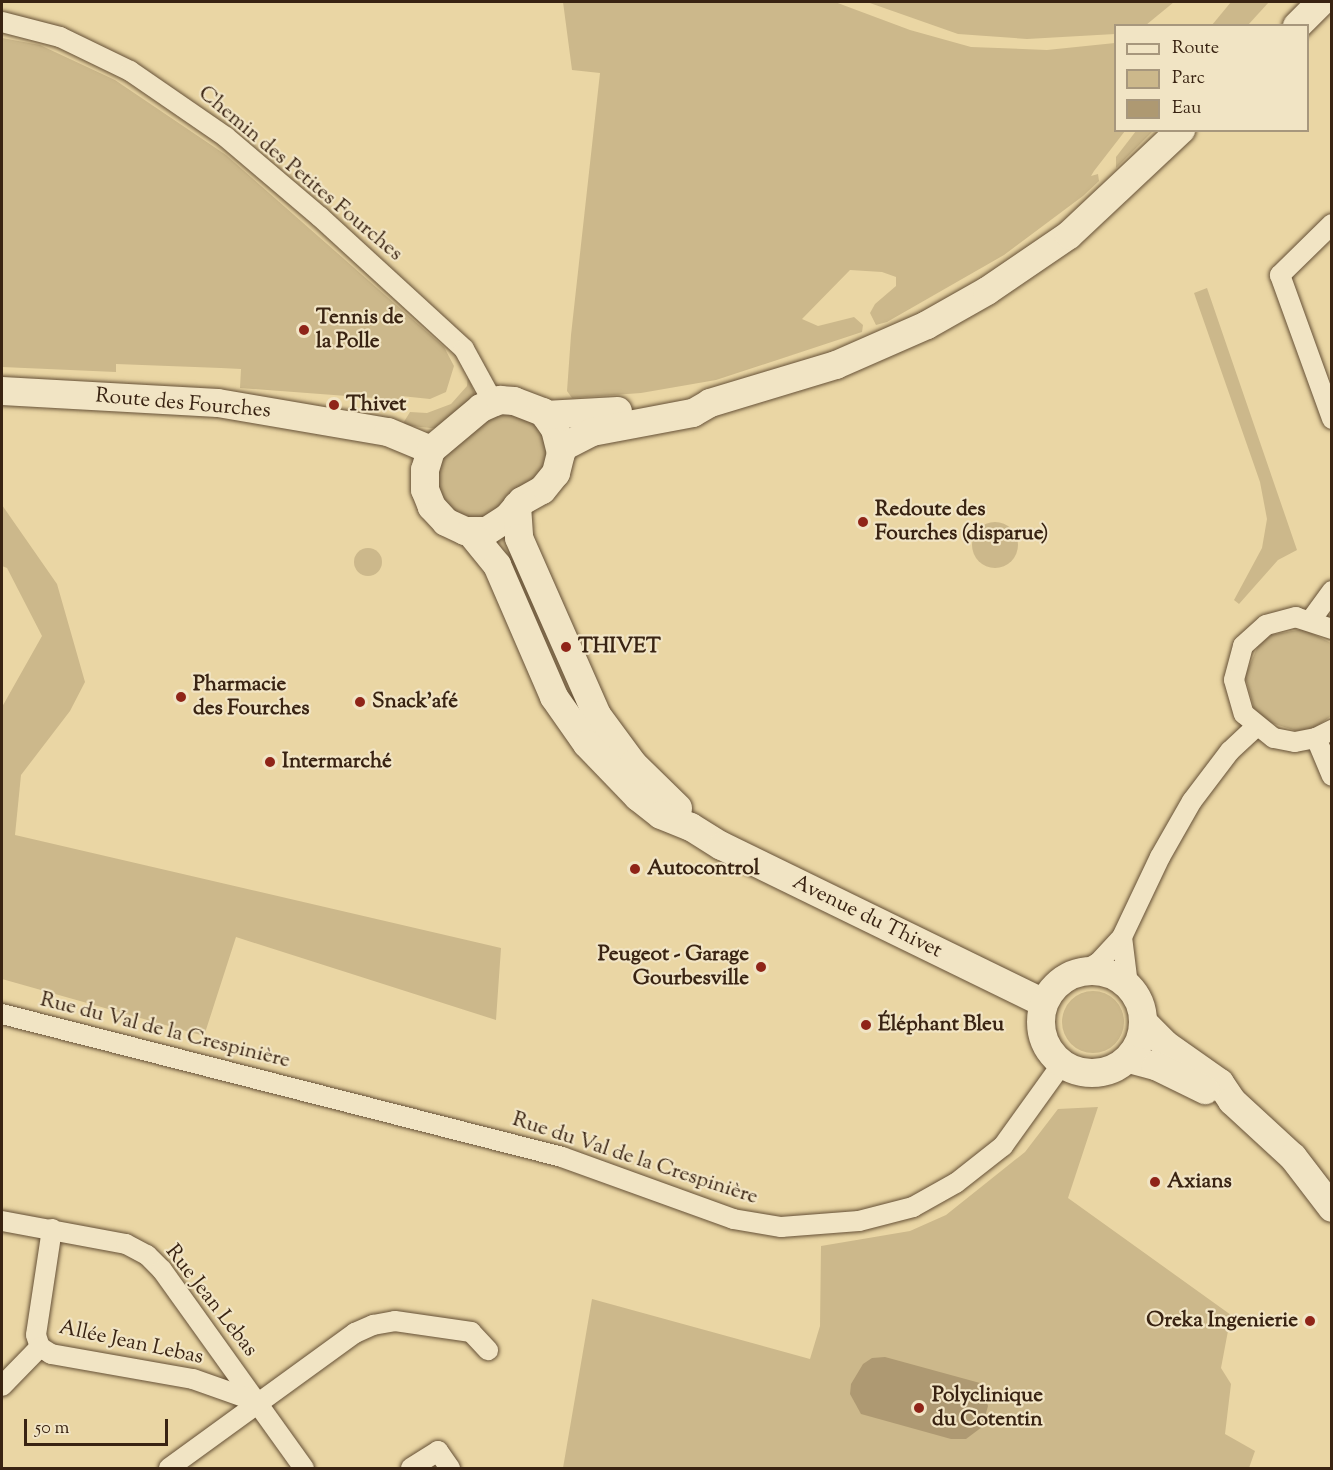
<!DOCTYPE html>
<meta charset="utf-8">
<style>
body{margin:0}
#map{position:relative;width:1333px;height:1470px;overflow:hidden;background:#ead6a4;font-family:"Sorts Mill Goudy",serif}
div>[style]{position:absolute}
.green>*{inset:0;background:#ccb88b}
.round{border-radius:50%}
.water>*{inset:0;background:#ae9972}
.roads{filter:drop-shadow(0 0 2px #655036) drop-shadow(0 0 2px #655036)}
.street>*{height:20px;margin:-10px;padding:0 10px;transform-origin:10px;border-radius:10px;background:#f1e4c4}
.secondary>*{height:28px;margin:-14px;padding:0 14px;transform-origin:14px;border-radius:14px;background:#f1e4c4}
.secondary>.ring{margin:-14px;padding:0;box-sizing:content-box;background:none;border:28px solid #f1e4c4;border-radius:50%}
.dots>*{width:16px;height:16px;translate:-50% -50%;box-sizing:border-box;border:3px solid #f1e4c4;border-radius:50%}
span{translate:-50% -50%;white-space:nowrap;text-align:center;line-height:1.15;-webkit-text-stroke:4.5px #f1e4c4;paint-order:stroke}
.street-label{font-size:21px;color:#392312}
.poi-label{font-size:21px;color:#392312;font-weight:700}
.left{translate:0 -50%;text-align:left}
.right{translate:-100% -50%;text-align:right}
.frame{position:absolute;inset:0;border:3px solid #392312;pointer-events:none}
.legend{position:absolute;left:1114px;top:24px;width:195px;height:108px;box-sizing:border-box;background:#f1e4c4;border:2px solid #a7977d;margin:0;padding:8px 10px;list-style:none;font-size:18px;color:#392312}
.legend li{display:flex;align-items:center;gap:12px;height:30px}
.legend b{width:30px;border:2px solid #a7977d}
.scale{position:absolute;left:24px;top:1419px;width:144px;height:27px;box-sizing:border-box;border:3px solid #392312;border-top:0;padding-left:8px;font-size:18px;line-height:21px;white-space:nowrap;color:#392312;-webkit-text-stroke:4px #f1e4c4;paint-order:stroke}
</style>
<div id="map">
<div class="green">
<i style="clip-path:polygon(563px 2px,835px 2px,910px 30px,971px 47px,1047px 50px,1115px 43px,1116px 130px,1125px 131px,1094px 171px,1091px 176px,1098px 174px,1099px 181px,1083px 196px,1004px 255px,887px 322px,876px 325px,870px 313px,875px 304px,896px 286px,896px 277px,882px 272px,850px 270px,802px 319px,818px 326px,854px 317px,863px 325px,862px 332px,716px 380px,641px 393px,572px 398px,567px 391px,571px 335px,600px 73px,572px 70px)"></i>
<i style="clip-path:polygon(867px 2px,1174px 2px,1146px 25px,1116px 26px,1115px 34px,1027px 39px,958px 34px)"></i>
<i style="clip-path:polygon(1231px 2px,1269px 2px,1248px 25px,1212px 25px)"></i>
<i style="clip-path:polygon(2px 38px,40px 45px,115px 80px,226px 155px,444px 347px,454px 366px,446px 392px,430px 399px,401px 396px,400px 400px,240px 388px,241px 369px,221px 368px,116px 364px,116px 372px,2px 367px)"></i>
<i style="clip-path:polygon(1136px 131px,1153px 131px,1116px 168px,1116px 157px)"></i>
<i style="clip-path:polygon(1207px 288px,1297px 550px,1278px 560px,1239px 604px,1234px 600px,1262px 548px,1267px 519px,1260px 482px,1194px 293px)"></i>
<i style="clip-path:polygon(468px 375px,475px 395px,440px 429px,402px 425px,410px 412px,427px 413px,451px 404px,467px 386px)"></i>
<i style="clip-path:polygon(505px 413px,538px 424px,549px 441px,546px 469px,492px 516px,475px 519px,450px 510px,435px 484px,438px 460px,485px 419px)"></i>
<i style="clip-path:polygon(2px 505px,57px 584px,85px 682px,70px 711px,21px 775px,15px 835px,501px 948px,496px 1020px,236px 937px,204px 1036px,2px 979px,2px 707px,42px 636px,7px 568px,2px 566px)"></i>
<i class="round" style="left:972px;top:522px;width:46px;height:46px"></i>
<i class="round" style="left:354px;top:548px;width:28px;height:28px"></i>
<i style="clip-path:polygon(1303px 629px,1331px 643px,1331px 716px,1314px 728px,1297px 731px,1265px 721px,1254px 708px,1245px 676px,1258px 646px,1271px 635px)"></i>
<i class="round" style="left:1062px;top:991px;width:62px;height:62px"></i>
<i style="clip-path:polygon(1098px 1107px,1068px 1198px,1231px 1315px,1221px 1368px,1231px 1384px,1225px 1434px,1255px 1451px,1249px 1468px,563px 1468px,592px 1299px,810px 1359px,820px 1326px,821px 1246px,910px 1231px,946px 1215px,1025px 1152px,1058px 1109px)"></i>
</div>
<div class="water">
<i style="clip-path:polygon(885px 1357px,980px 1383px,988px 1406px,982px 1427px,966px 1439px,951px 1439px,861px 1414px,850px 1394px,851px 1384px,863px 1364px,872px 1358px)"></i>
</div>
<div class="roads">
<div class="street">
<i style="left:2px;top:22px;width:60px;rotate:14.5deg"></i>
<i style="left:60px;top:37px;width:78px;rotate:25.9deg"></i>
<i style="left:130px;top:71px;width:116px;rotate:34.5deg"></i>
<i style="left:226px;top:137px;width:123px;rotate:40.4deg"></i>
<i style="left:320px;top:217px;width:195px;rotate:42.5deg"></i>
<i style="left:464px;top:349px;width:60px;rotate:61.3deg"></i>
<i style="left:1332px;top:224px;width:73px;rotate:135.6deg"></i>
<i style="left:1280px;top:275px;width:153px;rotate:70.1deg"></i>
<i style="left:1311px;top:620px;width:36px;rotate:-54deg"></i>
<i style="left:1332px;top:629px;width:38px;rotate:-162deg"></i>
<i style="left:1296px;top:617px;width:31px;rotate:165deg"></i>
<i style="left:1266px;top:625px;width:31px;rotate:138deg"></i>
<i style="left:1243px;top:646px;width:35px;rotate:105deg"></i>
<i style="left:1234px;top:680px;width:35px;rotate:74deg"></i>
<i style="left:1244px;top:714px;width:38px;rotate:39deg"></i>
<i style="left:1274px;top:738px;width:21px;rotate:11deg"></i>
<i style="left:1295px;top:742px;width:21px;rotate:-11deg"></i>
<i style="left:1316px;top:738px;width:18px;rotate:-27deg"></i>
<i style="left:1316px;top:738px;width:41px;rotate:67.2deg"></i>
<i style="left:1084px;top:971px;width:16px;rotate:-30deg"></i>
<i style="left:1098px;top:963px;width:35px;rotate:-47deg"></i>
<i style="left:1128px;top:985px;width:48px;rotate:-97.1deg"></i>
<i style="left:1122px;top:937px;width:89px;rotate:-64.6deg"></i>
<i style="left:1160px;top:857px;width:64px;rotate:-60.3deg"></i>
<i style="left:1192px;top:801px;width:63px;rotate:-52.8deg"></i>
<i style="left:1230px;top:751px;width:35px;rotate:-43deg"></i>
<i style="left:2px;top:1014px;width:578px;rotate:14.32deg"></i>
<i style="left:562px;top:1157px;width:182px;rotate:19.9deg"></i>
<i style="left:733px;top:1219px;width:49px;rotate:9.5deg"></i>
<i style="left:781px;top:1227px;width:78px;rotate:-4.4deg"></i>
<i style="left:859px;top:1221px;width:56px;rotate:-14.5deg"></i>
<i style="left:913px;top:1207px;width:49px;rotate:-29.2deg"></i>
<i style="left:956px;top:1183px;width:60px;rotate:-38.2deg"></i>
<i style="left:1003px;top:1146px;width:101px;rotate:-54.3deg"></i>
<i style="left:2px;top:1221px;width:126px;rotate:10.5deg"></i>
<i style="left:126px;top:1244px;width:24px;rotate:28deg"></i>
<i style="left:147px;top:1255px;width:21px;rotate:45deg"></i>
<i style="left:162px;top:1270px;width:244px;rotate:54.4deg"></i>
<i style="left:52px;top:1229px;width:107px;rotate:98.6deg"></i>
<i style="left:36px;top:1335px;width:13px;rotate:72deg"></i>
<i style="left:40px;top:1347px;width:13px;rotate:32deg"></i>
<i style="left:51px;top:1354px;width:144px;rotate:10deg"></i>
<i style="left:193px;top:1379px;width:69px;rotate:19.5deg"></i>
<i style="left:2px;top:1386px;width:54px;rotate:-45.7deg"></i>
<i style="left:169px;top:1468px;width:230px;rotate:-36deg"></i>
<i style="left:355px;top:1333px;width:20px;rotate:-24deg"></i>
<i style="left:373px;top:1325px;width:22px;rotate:-10deg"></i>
<i style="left:395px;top:1321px;width:77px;rotate:8.2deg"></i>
<i style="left:471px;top:1332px;width:25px;rotate:47deg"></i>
<i style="left:411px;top:1468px;width:32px;rotate:-32deg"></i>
<i style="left:438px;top:1451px;width:21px;rotate:55deg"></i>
</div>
<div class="secondary">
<i style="left:1297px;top:26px;width:34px;rotate:-45deg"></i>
<i style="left:2px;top:391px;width:216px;rotate:3.2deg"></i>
<i style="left:218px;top:403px;width:172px;rotate:9.7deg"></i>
<i style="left:388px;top:432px;width:47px;rotate:22.7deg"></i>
<i style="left:514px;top:401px;width:31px;rotate:21deg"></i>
<i style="left:543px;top:412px;width:21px;rotate:55deg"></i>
<i style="left:555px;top:429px;width:25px;rotate:76deg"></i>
<i style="left:561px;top:453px;width:21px;rotate:104deg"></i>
<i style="left:556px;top:473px;width:22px;rotate:129deg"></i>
<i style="left:542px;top:490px;width:23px;rotate:151deg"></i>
<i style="left:522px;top:501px;width:23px;rotate:131deg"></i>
<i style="left:507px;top:518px;width:24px;rotate:147deg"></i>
<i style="left:487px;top:531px;width:22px;rotate:180deg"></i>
<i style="left:465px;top:531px;width:21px;rotate:-155deg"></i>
<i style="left:446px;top:522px;width:21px;rotate:-133deg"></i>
<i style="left:432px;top:507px;width:18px;rotate:-112deg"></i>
<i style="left:425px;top:490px;width:20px;rotate:-90deg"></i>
<i style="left:425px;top:470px;width:21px;rotate:-73deg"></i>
<i style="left:431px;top:450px;width:65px;rotate:-40deg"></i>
<i style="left:481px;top:408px;width:21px;rotate:-23deg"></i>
<i style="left:500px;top:400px;width:14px;rotate:4deg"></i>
<i style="left:545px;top:415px;width:73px;rotate:-3.1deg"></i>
<i style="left:561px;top:448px;width:35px;rotate:-27deg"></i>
<i style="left:592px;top:432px;width:103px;rotate:-10.7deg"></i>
<i style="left:693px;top:413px;width:20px;rotate:-30deg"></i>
<i style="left:710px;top:403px;width:132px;rotate:-16.8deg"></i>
<i style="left:836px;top:365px;width:99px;rotate:-23.7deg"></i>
<i style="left:927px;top:325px;width:69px;rotate:-29.5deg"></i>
<i style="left:987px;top:291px;width:99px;rotate:-34.3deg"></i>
<i style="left:1069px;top:235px;width:154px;rotate:-43.2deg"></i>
<i style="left:517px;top:506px;width:32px;rotate:86deg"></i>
<i style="left:519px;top:538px;width:193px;rotate:66.2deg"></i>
<i style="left:597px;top:715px;width:61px;rotate:53.7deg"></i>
<i style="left:633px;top:764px;width:63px;rotate:44.4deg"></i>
<i style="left:470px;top:532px;width:43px;rotate:50.7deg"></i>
<i style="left:497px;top:565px;width:144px;rotate:66.6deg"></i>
<i style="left:554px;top:697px;width:57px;rotate:54.9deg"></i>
<i style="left:587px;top:744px;width:74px;rotate:46.1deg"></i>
<i style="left:638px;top:797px;width:29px;rotate:38deg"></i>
<i style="left:661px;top:815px;width:32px;rotate:22deg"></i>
<i style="left:691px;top:827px;width:36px;rotate:32deg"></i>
<i style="left:722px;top:846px;width:358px;rotate:26deg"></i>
<i class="ring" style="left:1041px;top:971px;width:74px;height:74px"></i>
<i style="left:1144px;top:1023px;width:31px;rotate:45deg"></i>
<i style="left:1166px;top:1045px;width:66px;rotate:35.1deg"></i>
<i style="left:1220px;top:1083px;width:22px;rotate:56deg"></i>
<i style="left:1232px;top:1101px;width:83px;rotate:42.6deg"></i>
<i style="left:1293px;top:1157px;width:64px;rotate:52.6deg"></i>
<i style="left:1129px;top:1059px;width:28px;rotate:15deg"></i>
<i style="left:1156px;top:1066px;width:55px;rotate:26.1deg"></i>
</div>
</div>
<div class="dots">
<i style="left:304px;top:330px;background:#8f2418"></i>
<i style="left:334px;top:405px;background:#8f2418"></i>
<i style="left:863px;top:522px;background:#8f2418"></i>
<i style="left:566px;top:647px;background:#8f2418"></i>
<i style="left:181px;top:697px;background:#8f2418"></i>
<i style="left:360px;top:702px;background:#8f2418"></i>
<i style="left:270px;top:762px;background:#8f2418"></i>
<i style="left:635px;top:869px;background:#8f2418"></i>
<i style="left:761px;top:967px;background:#8f2418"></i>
<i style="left:866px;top:1025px;background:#8f2418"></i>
<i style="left:1155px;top:1182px;background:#8f2418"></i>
<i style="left:1310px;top:1321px;background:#8f2418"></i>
<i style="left:919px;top:1408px;background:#8f2418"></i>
</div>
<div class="street-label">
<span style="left:300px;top:174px;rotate:40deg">Chemin des Petites Fourches</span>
<span style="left:183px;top:404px;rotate:5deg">Route des Fourches</span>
<span style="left:867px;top:917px;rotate:26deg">Avenue du Thivet</span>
<span style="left:165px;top:1031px;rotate:14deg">Rue du Val de la Crespinière</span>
<span style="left:635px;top:1159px;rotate:18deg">Rue du Val de la Crespinière</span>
<span style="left:211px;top:1301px;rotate:52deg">Rue Jean Lebas</span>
<span style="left:131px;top:1343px;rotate:12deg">Allée Jean Lebas</span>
</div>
<div class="poi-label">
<span class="left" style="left:316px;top:330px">Tennis de<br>la Polle</span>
<span class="left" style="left:346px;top:405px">Thivet</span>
<span class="left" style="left:875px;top:522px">Redoute des<br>Fourches (disparue)</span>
<span class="left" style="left:578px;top:647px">THIVET</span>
<span class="left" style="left:193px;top:697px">Pharmacie<br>des Fourches</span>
<span class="left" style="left:372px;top:702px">Snack'afé</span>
<span class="left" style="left:282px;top:762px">Intermarché</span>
<span class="left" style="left:647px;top:869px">Autocontrol</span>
<span class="right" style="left:749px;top:967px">Peugeot - Garage<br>Gourbesville</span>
<span class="left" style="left:878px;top:1025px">Éléphant Bleu</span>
<span class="left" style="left:1167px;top:1182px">Axians</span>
<span class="right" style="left:1298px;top:1321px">Oreka Ingenierie</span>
<span class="left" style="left:932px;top:1408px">Polyclinique<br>du Cotentin</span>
</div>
<div class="frame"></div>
<ul class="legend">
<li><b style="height:8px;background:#f1e4c4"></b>Route</li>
<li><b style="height:16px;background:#ccb88b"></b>Parc</li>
<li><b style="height:16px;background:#ae9972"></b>Eau</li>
</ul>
<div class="scale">50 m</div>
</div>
